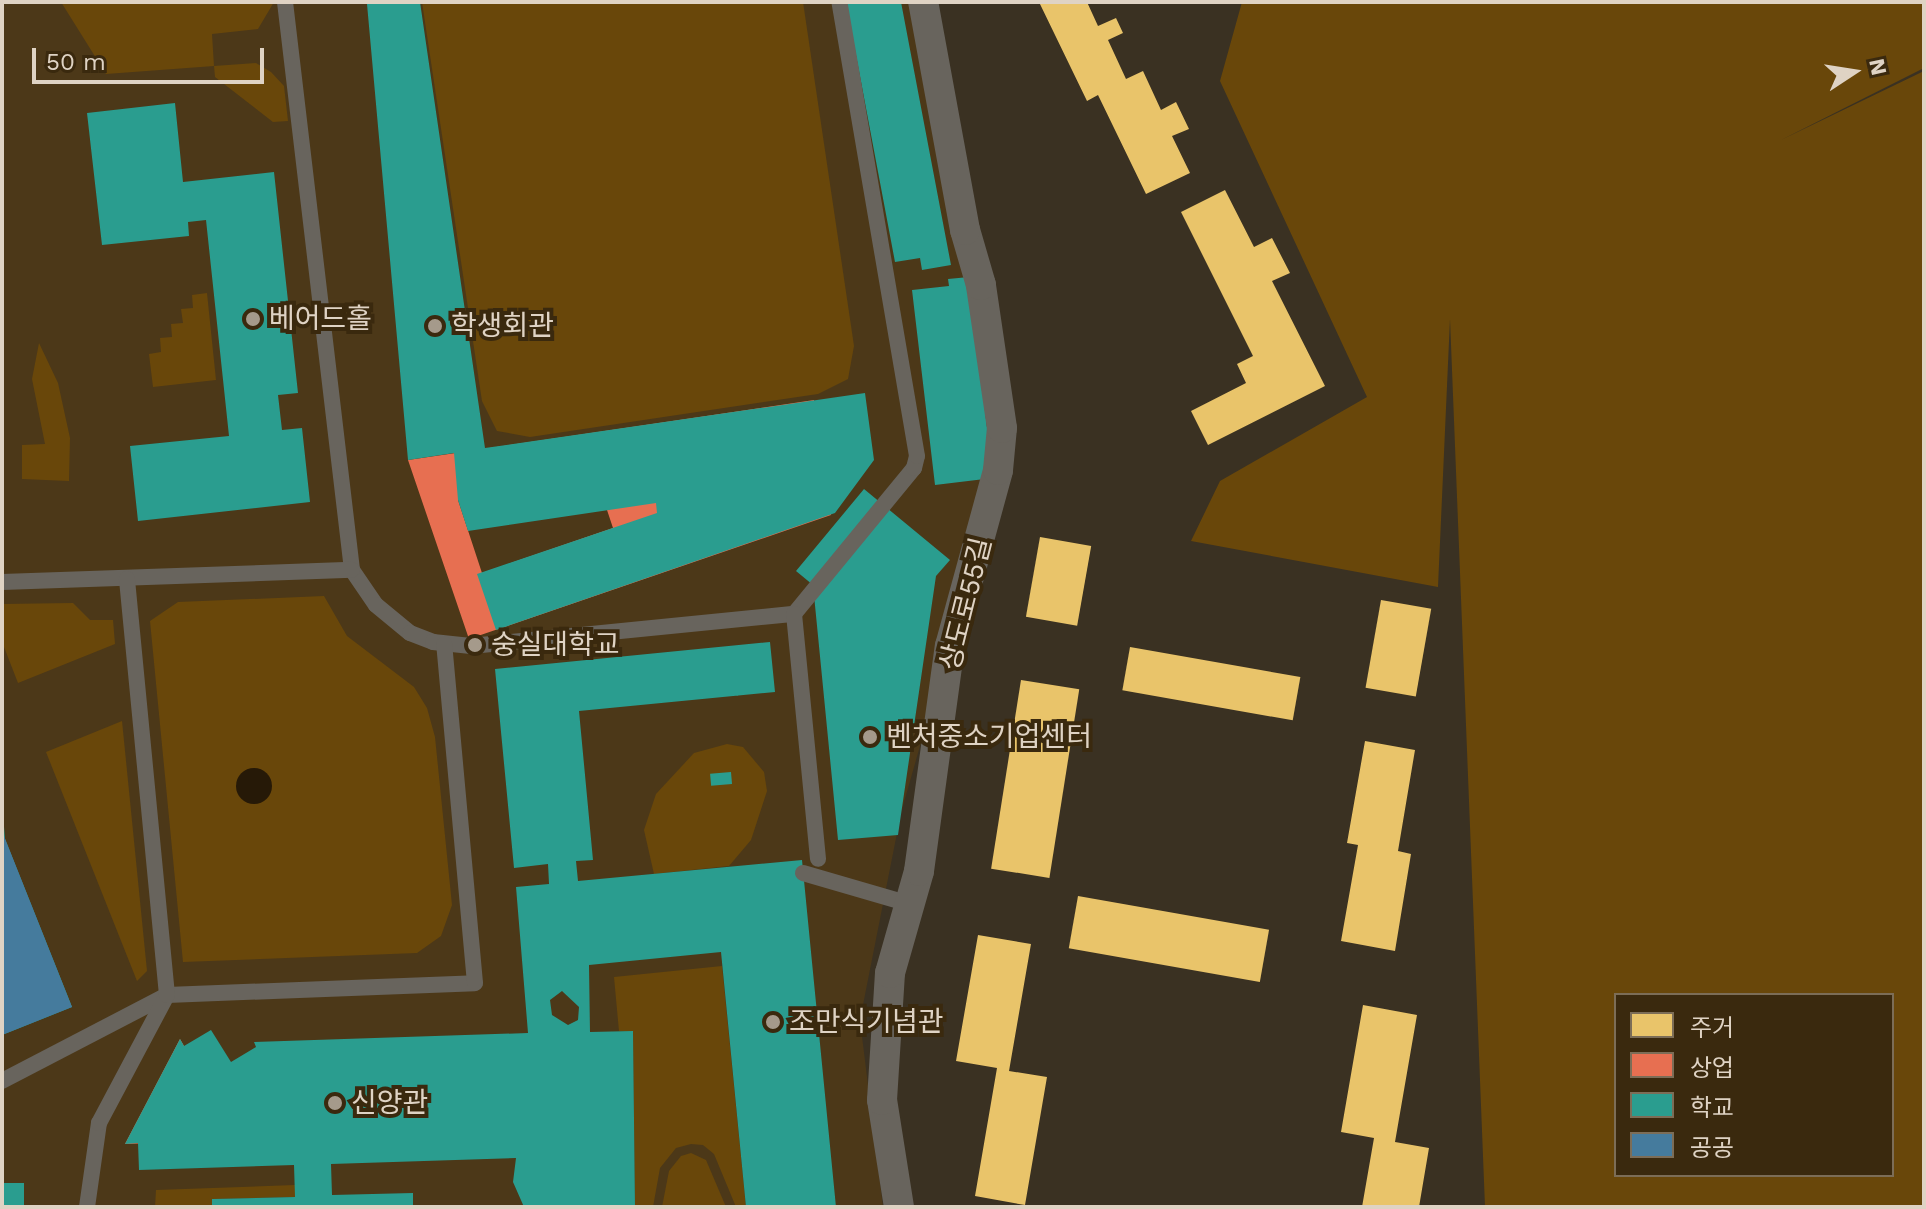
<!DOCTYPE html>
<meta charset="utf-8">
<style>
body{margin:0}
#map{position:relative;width:1926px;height:1209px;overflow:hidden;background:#3a3122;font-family:"Work Sans","Noto Sans KR",sans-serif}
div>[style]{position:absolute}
.built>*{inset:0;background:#4c3818}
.green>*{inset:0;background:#69470a}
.water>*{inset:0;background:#261907}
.round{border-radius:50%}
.homes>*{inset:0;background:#e9c46a;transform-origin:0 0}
.shops>*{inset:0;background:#e76f51}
.schools>*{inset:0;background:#2a9d8f;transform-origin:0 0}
.public>*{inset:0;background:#457b9d}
.service>*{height:16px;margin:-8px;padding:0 8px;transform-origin:8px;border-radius:8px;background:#68645d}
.minor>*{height:30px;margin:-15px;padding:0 15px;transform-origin:15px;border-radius:15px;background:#68645d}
.dots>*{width:22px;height:22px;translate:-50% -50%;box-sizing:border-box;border:4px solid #3a290e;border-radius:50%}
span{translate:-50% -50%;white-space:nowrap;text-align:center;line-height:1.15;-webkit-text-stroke:8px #3a290e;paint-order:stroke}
.poi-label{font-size:28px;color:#dfd3c4}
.left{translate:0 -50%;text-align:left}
.street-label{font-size:28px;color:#dfd3c4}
.frame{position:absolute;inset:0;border:4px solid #dfd3c4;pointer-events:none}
.legend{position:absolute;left:1614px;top:993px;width:280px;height:184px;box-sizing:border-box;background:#3a290e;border:2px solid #7c6d57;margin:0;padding:10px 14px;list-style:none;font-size:24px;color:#dfd3c4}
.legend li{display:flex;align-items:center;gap:16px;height:40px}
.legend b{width:40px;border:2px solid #7c6d57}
.north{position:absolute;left:1814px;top:32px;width:80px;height:80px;-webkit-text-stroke:6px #3a290e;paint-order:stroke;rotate:78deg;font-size:22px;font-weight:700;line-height:32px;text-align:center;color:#dfd3c4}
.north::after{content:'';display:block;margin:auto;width:28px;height:36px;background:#dfd3c4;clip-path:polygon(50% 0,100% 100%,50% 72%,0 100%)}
.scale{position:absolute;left:32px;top:48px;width:232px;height:36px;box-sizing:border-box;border:4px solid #dfd3c4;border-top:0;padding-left:10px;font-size:24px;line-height:28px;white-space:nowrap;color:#dfd3c4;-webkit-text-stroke:6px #3a290e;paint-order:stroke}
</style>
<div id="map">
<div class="built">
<i style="clip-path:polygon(2px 2px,910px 2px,973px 277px,996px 478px,901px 813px,860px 1020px,883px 1207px,2px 1207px)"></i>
</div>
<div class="green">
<i style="clip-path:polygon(61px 2px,274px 2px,258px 29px,212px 34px,214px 66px,256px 63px,271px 72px,284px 86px,288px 121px,273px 122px,215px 77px,214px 66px,106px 74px)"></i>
<i style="clip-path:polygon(422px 2px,803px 2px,854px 346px,848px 379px,818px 394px,530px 437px,497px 431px,482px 401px)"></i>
<i style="clip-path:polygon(evenodd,1242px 2px,1924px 2px,1924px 68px,1781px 140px,1924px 71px,1924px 1207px,1485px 1207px,1450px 319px,1438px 587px,1191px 541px,1220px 481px,1367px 397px,1220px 81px,1242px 2px,1616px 995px,1892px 995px,1892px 1175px,1616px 1175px,1616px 995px)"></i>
<i style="clip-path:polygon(207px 293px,216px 380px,153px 387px,149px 354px,161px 352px,160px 338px,172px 337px,171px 324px,183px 323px,181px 309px,193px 308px,192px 295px)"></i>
<i style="clip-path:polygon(39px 343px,58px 383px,70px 438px,69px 481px,22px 479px,22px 445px,45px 444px,32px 379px)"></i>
<i style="clip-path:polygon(324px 596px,347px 636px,414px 687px,427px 708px,435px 737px,452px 905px,441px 936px,417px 953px,183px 962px,150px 621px,178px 602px)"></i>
<i style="clip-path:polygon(73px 603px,90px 620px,113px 620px,115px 644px,18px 683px,4px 647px,3px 604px)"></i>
<i style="clip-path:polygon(122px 721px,147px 971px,137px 981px,46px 752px)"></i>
<i style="clip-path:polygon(727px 744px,743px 747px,764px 772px,767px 791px,751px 840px,729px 866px,654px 874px,644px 830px,656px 794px,694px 753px)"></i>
<i style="clip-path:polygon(722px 966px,746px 1207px,736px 1207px,714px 1154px,703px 1145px,691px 1144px,676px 1148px,660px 1168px,653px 1207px,635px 1207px,633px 1032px,619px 1031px,614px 977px)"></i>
<i style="clip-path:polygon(691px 1153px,706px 1160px,726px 1207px,662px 1207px,669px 1171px,681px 1156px)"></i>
<i style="clip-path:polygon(295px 1185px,295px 1197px,212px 1199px,212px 1207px,155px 1207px,156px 1190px)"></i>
</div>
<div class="water">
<i class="round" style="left:236px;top:768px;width:36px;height:36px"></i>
</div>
<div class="homes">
<i style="clip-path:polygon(1039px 2px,1087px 2px,1098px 26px,1116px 18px,1123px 33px,1108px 40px,1126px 79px,1143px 71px,1161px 110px,1176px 102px,1189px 129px,1172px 136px,1190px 173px,1146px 194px,1098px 95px,1087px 101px)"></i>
<i style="clip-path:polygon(1225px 190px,1254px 247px,1272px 238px,1290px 273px,1272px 281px,1325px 386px,1208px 445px,1191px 411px,1246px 383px,1237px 364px,1253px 356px,1181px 212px)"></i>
<i style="left:1040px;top:537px;width:52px;height:81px;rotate:10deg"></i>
<i style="left:1381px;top:600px;width:51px;height:89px;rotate:10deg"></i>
<i style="left:1130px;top:647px;width:173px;height:44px;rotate:10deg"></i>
<i style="left:1021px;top:680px;width:59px;height:191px;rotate:9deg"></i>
<i style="clip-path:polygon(1365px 741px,1415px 750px,1398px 851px,1411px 854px,1395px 951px,1341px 941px,1358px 845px,1347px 843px)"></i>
<i style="left:1078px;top:896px;width:194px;height:53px;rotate:10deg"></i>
<i style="clip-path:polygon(978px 935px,1031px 944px,1009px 1071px,1047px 1077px,1025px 1205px,975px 1196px,997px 1068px,956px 1061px)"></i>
<i style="clip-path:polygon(1363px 1005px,1417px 1015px,1395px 1142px,1429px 1148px,1419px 1207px,1362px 1207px,1374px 1138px,1341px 1132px)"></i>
</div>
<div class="shops">
<i style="clip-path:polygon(evenodd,814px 400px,831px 515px,469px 639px,408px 460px,814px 400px,614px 477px,623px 505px,607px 510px,613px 528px,482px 573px,458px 500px,614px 477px)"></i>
<i style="clip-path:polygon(180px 1039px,184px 1046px,242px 1140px,125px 1144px)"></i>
</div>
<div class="schools">
<i style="clip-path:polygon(420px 2px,485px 448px,865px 393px,874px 460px,835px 513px,496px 630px,477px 574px,657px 513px,656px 503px,468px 531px,458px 500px,454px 453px,408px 460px,367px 4px)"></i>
<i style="clip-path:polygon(846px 2px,901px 2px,951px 265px,922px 270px,920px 258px,895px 262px)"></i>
<i style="clip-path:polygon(175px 103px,183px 182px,274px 172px,298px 393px,278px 395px,282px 430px,302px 428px,310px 502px,138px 521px,130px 446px,229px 436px,206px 220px,188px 222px,189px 236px,102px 245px,87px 113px)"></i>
<i style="clip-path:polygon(969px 277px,993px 478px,935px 485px,912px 290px,949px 286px,948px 279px)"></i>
<i style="clip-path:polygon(864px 489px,950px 560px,936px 576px,898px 835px,838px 840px,813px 585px,796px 571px)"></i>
<i style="clip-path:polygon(evenodd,770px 642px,775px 692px,579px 711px,593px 860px,576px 861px,578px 881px,802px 860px,836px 1207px,746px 1207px,721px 952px,589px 965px,590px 1032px,633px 1031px,635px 1207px,524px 1207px,513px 1182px,516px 1158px,331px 1164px,332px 1195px,413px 1193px,413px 1207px,212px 1207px,212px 1199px,295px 1197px,294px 1165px,139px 1170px,138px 1143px,125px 1144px,180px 1039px,184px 1046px,211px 1030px,231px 1062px,256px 1047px,254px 1042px,528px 1033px,516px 887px,549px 884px,548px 864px,514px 868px,495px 669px,770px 642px,562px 991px,579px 1007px,578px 1020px,568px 1025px,552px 1015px,550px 1000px,562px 991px)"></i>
<i style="left:731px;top:772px;width:12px;height:21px;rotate:85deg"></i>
<i style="clip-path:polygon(2px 802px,5px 839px,72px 1007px,2px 1035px)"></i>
<i style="left:2px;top:1183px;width:22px;height:24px"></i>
</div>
<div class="public">
<i style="clip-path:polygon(2px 831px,72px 1007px,2px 1035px)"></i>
</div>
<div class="service">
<i style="left:285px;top:2px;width:572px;rotate:83.27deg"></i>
<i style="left:352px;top:570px;width:42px;rotate:55.6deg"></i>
<i style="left:376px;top:605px;width:44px;rotate:39.5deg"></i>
<i style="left:410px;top:633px;width:25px;rotate:21deg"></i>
<i style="left:433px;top:642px;width:38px;rotate:6deg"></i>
<i style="left:471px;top:646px;width:325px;rotate:-5.7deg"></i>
<i style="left:794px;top:614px;width:189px;rotate:-50.6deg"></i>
<i style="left:914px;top:468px;width:12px;rotate:-76deg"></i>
<i style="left:917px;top:456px;width:461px;rotate:-99.7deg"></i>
<i style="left:2px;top:582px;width:350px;rotate:-2deg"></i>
<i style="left:794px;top:614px;width:246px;rotate:84.4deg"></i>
<i style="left:803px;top:873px;width:111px;rotate:16.2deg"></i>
<i style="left:2px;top:1081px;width:186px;rotate:-27.5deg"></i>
<i style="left:167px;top:995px;width:308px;rotate:-2.2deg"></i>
<i style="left:475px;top:983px;width:340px;rotate:-95.2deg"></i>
<i style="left:87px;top:1207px;width:85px;rotate:-81.9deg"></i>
<i style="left:99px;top:1123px;width:145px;rotate:-62deg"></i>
<i style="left:167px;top:995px;width:418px;rotate:-95.5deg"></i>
</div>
<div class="minor">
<i style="left:899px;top:1207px;width:108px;rotate:-99deg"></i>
<i style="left:882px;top:1100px;width:127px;rotate:-86.4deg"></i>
<i style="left:890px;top:973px;width:106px;rotate:-74.1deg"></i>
<i style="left:919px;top:871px;width:227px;rotate:-82.2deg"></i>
<i style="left:950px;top:646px;width:182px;rotate:-74.7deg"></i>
<i style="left:998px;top:470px;width:42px;rotate:-84.6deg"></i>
<i style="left:1002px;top:428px;width:145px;rotate:-98.4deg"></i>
<i style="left:981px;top:285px;width:57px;rotate:-106.2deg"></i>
<i style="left:965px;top:230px;width:232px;rotate:-100.4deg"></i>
</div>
<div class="dots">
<i style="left:253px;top:319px;background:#a59a8b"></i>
<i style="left:435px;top:326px;background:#a59a8b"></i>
<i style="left:475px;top:645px;background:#a59a8b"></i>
<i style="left:870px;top:737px;background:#a59a8b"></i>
<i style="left:773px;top:1022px;background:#a59a8b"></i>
<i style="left:335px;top:1103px;background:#a59a8b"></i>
</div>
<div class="poi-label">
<span class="left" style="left:269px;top:319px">베어드홀</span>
<span class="left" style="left:451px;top:326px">학생회관</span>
<span class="left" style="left:491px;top:645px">숭실대학교</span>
<span class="left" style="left:886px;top:737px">벤처중소기업센터</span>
<span class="left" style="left:789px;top:1022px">조만식기념관</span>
<span class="left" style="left:351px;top:1103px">신양관</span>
</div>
<div class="street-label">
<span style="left:966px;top:604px;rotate:-76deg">상도로55길</span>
</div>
<div class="frame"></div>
<ul class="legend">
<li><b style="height:22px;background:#e9c46a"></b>주거</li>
<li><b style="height:22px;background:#e76f51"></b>상업</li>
<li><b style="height:22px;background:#2a9d8f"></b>학교</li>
<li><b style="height:22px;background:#457b9d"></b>공공</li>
</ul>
<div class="north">N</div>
<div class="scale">50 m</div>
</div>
